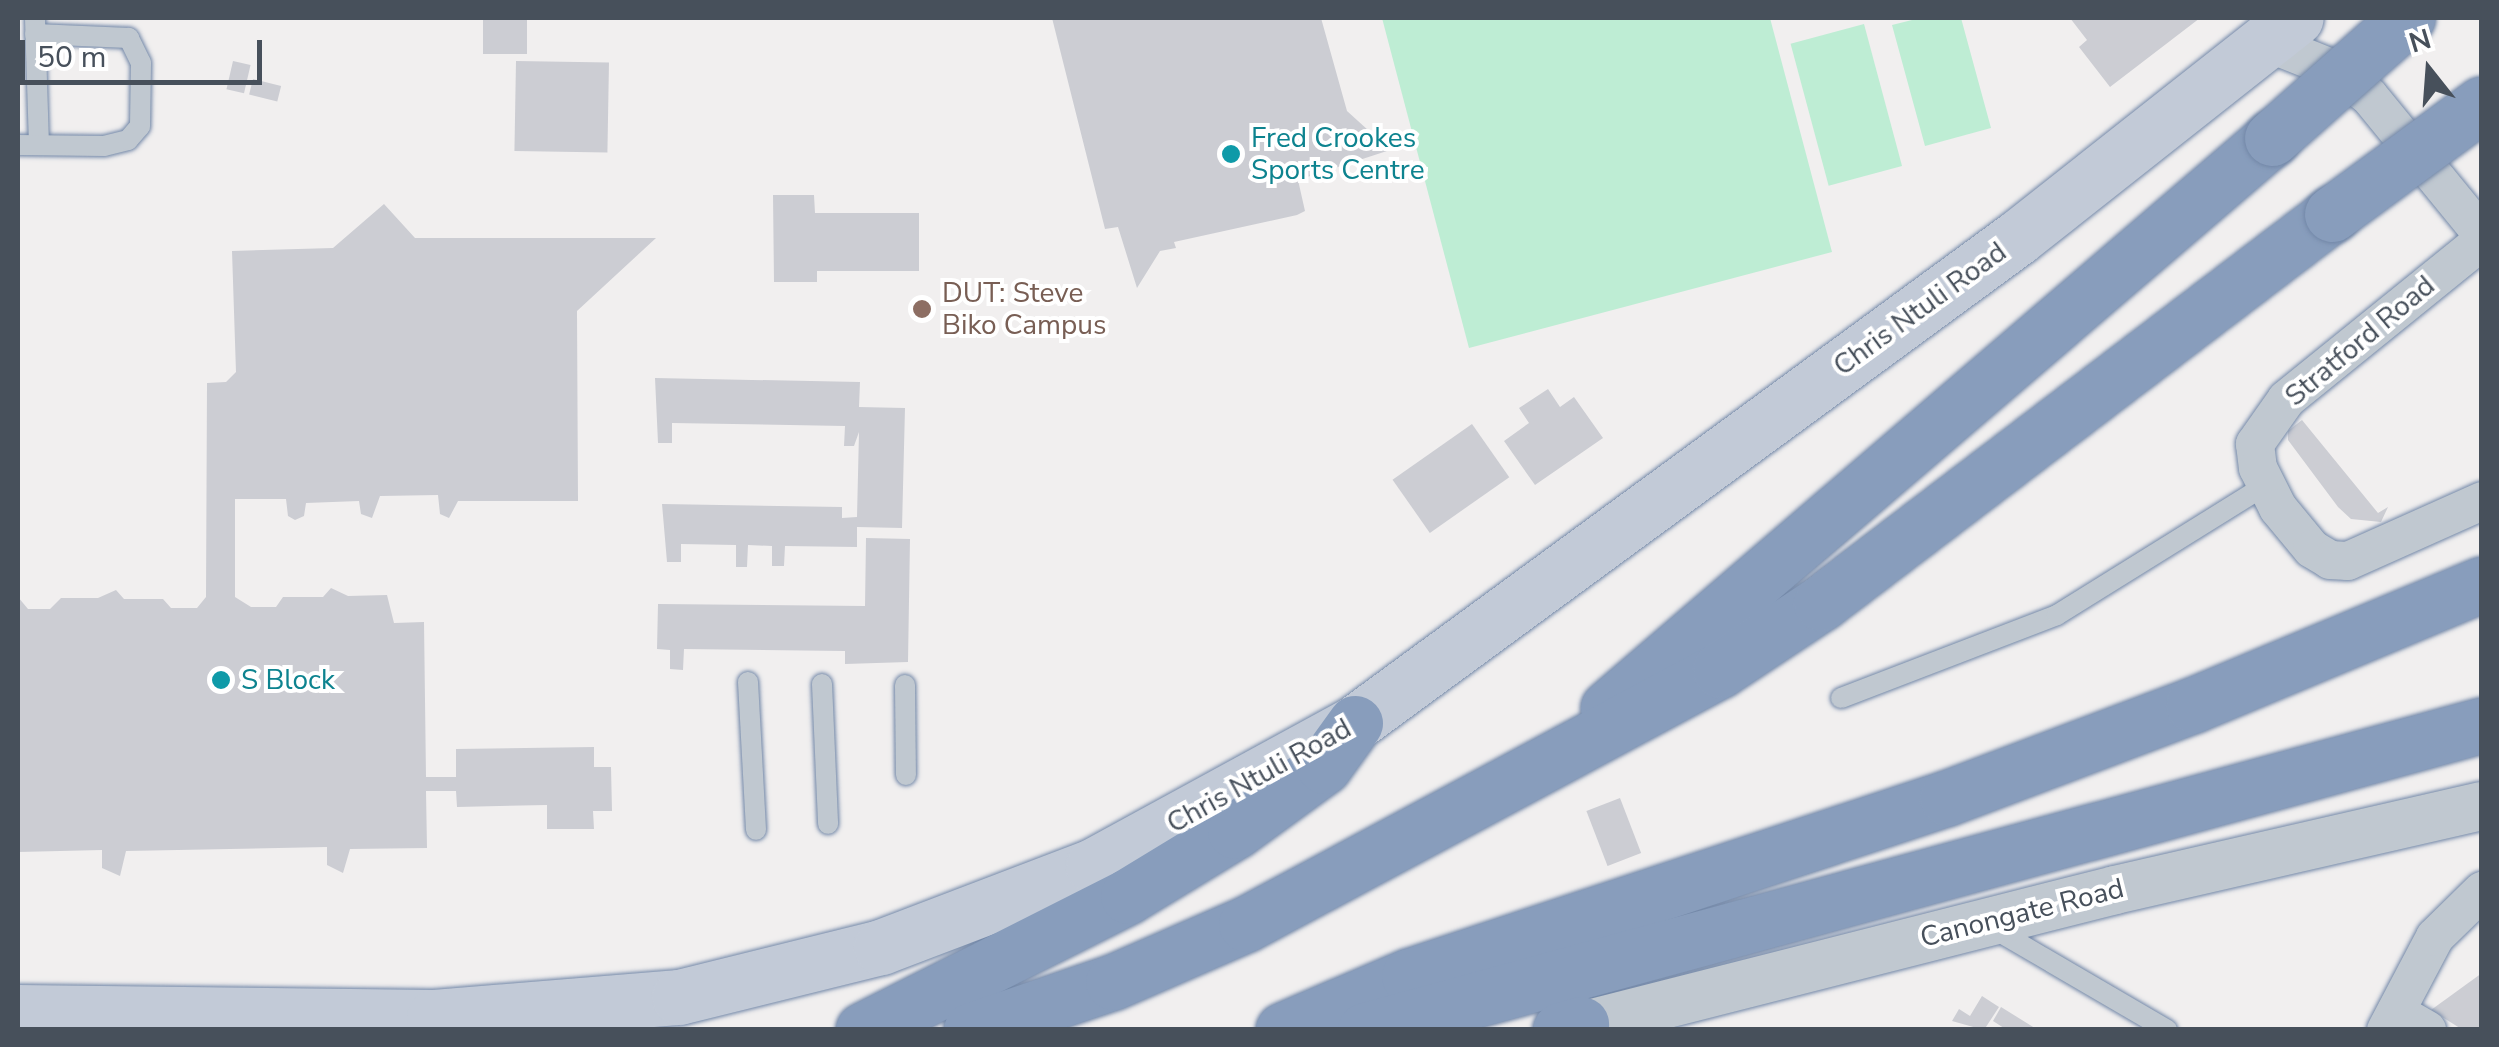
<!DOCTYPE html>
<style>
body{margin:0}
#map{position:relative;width:2499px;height:1047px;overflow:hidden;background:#f1efef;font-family:"Nunito Sans",sans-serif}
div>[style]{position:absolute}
.green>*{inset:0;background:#beedd4;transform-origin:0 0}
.building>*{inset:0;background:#cccdd3;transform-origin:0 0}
.roads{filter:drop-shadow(0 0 2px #7388a8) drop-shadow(0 0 2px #7388a8)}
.service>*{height:20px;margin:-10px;padding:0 10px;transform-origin:10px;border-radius:10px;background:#c0c8d0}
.minor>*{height:38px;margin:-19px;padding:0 19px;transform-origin:19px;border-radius:19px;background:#c0c8d0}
.tertiary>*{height:48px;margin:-24px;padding:0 24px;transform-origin:24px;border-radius:24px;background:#c0c8d0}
.secondary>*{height:55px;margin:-27.5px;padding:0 27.5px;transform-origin:27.5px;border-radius:27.5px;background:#c2cad7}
.motorway>*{height:55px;margin:-27.5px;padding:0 27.5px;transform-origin:27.5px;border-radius:27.5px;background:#889dbc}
.bridges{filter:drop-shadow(0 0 2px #7388a8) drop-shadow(0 0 2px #7388a8)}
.motorway-bridge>*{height:55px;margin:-27.5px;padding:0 27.5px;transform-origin:27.5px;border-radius:27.5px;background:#889dbc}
.dots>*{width:28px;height:28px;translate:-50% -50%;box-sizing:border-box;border:5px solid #fff;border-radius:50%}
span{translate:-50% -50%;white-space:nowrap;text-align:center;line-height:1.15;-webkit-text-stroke:8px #fff;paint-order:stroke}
.culture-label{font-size:28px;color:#0d838f}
.left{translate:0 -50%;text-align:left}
.education-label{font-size:28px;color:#785e54}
.street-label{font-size:28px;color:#47505b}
.frame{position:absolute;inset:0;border:20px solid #47505b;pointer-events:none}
.north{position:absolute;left:2379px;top:20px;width:100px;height:100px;-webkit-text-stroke:8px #fff;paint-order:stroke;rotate:343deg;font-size:28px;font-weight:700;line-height:40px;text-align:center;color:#47505b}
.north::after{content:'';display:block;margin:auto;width:35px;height:45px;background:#47505b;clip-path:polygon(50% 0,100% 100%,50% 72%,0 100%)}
.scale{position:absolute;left:20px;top:40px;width:242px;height:45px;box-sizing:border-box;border:5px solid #47505b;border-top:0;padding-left:12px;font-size:30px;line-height:35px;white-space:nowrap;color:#47505b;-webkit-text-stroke:8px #fff;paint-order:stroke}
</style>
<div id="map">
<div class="green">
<i style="clip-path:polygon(1382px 18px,1770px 18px,1832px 252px,1469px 348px)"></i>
<i style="clip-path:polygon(1920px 18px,1961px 18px,1991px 128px,1925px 146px,1892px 25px)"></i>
<i style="left:1864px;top:24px;width:147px;height:76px;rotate:75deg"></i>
</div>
<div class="building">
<i style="left:483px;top:18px;width:44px;height:36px"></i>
<i style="clip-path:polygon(1052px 18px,1321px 18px,1347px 111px,1390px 150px,1298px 180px,1305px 211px,1297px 215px,1174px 242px,1176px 248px,1160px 251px,1137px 288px,1118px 227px,1105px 229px)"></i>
<i style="clip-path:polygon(2070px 18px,2200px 18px,2110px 87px,2079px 47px,2087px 40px)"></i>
<i style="left:233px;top:61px;width:18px;height:29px;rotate:13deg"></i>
<i style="left:516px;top:61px;width:93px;height:90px;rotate:1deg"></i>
<i style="left:253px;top:79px;width:29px;height:16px;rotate:14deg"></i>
<i style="clip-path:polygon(773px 195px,814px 195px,815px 213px,919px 213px,919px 271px,817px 271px,817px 282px,774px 282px)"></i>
<i style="clip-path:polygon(384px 204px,415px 238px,656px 238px,577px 311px,578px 501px,458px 501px,449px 518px,440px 514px,438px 495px,380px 496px,372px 518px,361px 514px,359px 501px,306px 503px,304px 516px,295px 520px,288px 516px,286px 499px,235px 499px,235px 597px,251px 607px,276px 607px,283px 597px,323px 597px,331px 588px,348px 596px,387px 595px,394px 623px,424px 622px,426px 777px,456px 777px,456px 749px,594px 747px,594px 767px,611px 767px,612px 811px,593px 811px,594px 829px,547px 829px,547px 805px,457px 807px,456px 791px,426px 791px,427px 848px,350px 849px,343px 873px,327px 865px,327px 847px,126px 851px,120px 876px,102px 868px,102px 850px,18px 852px,18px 597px,28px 609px,50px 609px,61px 598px,98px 598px,116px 590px,124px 599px,163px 599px,171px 608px,197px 608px,206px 597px,207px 383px,226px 382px,236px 372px,232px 251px,333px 248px)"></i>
<i style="clip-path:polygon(655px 378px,860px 382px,859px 407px,905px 408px,902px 528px,857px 527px,857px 547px,785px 546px,784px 566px,772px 566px,772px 546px,748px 545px,747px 567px,736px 567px,736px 545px,681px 544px,681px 562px,667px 562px,662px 504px,842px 507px,842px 518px,857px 517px,859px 432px,854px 446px,844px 446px,845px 426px,672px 423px,672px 443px,658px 443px)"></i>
<i style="clip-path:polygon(1548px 389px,1560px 407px,1574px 397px,1603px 438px,1535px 485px,1504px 441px,1529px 423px,1519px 408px)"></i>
<i style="clip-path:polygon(2302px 420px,2378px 513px,2388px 507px,2381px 522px,2351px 519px,2338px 507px,2288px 440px,2288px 431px)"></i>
<i style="left:1472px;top:424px;width:65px;height:97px;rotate:55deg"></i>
<i style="clip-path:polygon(866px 538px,910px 539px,908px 662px,845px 664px,845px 651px,684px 649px,683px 670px,670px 669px,670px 650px,657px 649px,658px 604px,865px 606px)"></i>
<i style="left:1620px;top:798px;width:59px;height:36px;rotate:69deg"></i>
<i style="clip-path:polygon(2482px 973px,2482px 1030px,2463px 1030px,2431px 1010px)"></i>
<i style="clip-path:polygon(1982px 996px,1999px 1007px,1984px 1030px,1952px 1021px,1959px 1009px,1970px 1016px)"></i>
<i style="clip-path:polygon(2001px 1007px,2038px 1030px,2007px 1030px,1993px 1021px)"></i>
</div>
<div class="roads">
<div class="service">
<i style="left:35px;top:18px;width:127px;rotate:88.2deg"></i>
<i style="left:18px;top:145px;width:86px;rotate:0.7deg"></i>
<i style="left:104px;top:146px;width:25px;rotate:-14deg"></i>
<i style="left:128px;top:140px;width:18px;rotate:-49deg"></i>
<i style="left:140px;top:126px;width:63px;rotate:-89.1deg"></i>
<i style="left:141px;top:63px;width:28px;rotate:-116deg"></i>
<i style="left:129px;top:38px;width:94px;rotate:-177.6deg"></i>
<i style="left:748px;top:682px;width:148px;rotate:86.9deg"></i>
<i style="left:822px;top:684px;width:140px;rotate:87.5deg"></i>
<i style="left:905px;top:685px;width:90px;rotate:89.4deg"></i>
<i style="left:1841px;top:698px;width:231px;rotate:-21deg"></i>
<i style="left:2057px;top:615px;width:246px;rotate:-31.9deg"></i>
<i style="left:1991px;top:927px;width:204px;rotate:30.3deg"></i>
</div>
<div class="minor">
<i style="left:2266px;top:42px;width:70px;rotate:21.8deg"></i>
<i style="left:2331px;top:68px;width:47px;rotate:36.4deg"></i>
<i style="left:2369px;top:96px;width:178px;rotate:50.7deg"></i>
<i style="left:2482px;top:241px;width:252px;rotate:141deg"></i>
<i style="left:2286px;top:400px;width:54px;rotate:125.2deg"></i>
<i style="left:2255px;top:444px;width:24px;rotate:83deg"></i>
<i style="left:2258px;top:468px;width:45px;rotate:63.4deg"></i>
<i style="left:2278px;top:508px;width:53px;rotate:50.3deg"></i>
<i style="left:2312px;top:549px;width:21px;rotate:31deg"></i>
<i style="left:2330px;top:560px;width:18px;rotate:3deg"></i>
<i style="left:2348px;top:561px;width:147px;rotate:-24.1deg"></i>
<i style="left:2396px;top:1012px;width:36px;rotate:30deg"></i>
<i style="left:2386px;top:1030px;width:105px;rotate:-62.2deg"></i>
<i style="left:2435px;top:937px;width:66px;rotate:-44.4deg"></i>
</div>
<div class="tertiary">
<i style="left:1565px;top:1030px;width:568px;rotate:-14.28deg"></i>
<i style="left:2115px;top:890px;width:376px;rotate:-12.9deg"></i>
</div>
<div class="secondary">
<i style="left:18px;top:1012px;width:416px;rotate:0.7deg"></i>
<i style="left:434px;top:1017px;width:246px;rotate:-4.7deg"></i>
<i style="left:679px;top:997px;width:208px;rotate:-13.9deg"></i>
<i style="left:881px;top:947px;width:227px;rotate:-20.9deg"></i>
<i style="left:1093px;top:866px;width:298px;rotate:-28.6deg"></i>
<i style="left:1355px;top:723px;width:821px;rotate:-36.23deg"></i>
<i style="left:2017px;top:238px;width:355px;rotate:-38.3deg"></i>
</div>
<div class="motorway">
<i style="left:1608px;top:708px;width:875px;rotate:-40.64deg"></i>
<i style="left:863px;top:1030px;width:297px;rotate:-26.8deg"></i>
<i style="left:1128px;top:896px;width:125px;rotate:-31.3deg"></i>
<i style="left:1235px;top:831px;width:110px;rotate:-36.1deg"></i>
<i style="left:1324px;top:766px;width:53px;rotate:-54.2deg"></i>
<i style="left:971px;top:1030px;width:150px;rotate:-18.7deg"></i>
<i style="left:1113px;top:982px;width:145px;rotate:-23.6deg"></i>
<i style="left:1246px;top:924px;width:538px;rotate:-28.19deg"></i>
<i style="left:1720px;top:670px;width:121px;rotate:-33.6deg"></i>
<i style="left:1821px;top:603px;width:642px;rotate:-37.28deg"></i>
<i style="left:1283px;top:1030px;width:137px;rotate:-23.2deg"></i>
<i style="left:1409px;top:976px;width:567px;rotate:-18.31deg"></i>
<i style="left:1947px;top:798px;width:263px;rotate:-20.7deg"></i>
<i style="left:2193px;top:705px;width:313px;rotate:-22.7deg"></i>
<i style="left:1365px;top:1030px;width:1158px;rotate:-15.27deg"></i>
<i style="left:1560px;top:1030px;width:22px;rotate:-16deg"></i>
</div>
</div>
<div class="bridges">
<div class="motorway-bridge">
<i style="left:2272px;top:138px;width:181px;rotate:-41.6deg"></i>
<i style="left:2332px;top:214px;width:186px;rotate:-36.3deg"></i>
</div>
</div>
<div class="dots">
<i style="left:1231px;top:154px;background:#0f9aa8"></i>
<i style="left:922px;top:309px;background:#8d6e63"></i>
<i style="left:221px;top:680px;background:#0f9aa8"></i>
</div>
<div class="culture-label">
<span class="left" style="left:1251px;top:154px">Fred Crookes<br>Sports Centre</span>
<span class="left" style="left:241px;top:680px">S Block</span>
</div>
<div class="education-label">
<span class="left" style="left:942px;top:309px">DUT: Steve<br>Biko Campus</span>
</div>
<div class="street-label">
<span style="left:1920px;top:309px;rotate:-36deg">Chris Ntuli Road</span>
<span style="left:2360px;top:341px;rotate:-40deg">Stratford Road</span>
<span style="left:1259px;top:776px;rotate:-29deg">Chris Ntuli Road</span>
<span style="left:2022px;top:913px;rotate:-14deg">Canongate Road</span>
</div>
<div class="frame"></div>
<div class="north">N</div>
<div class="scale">50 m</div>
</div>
